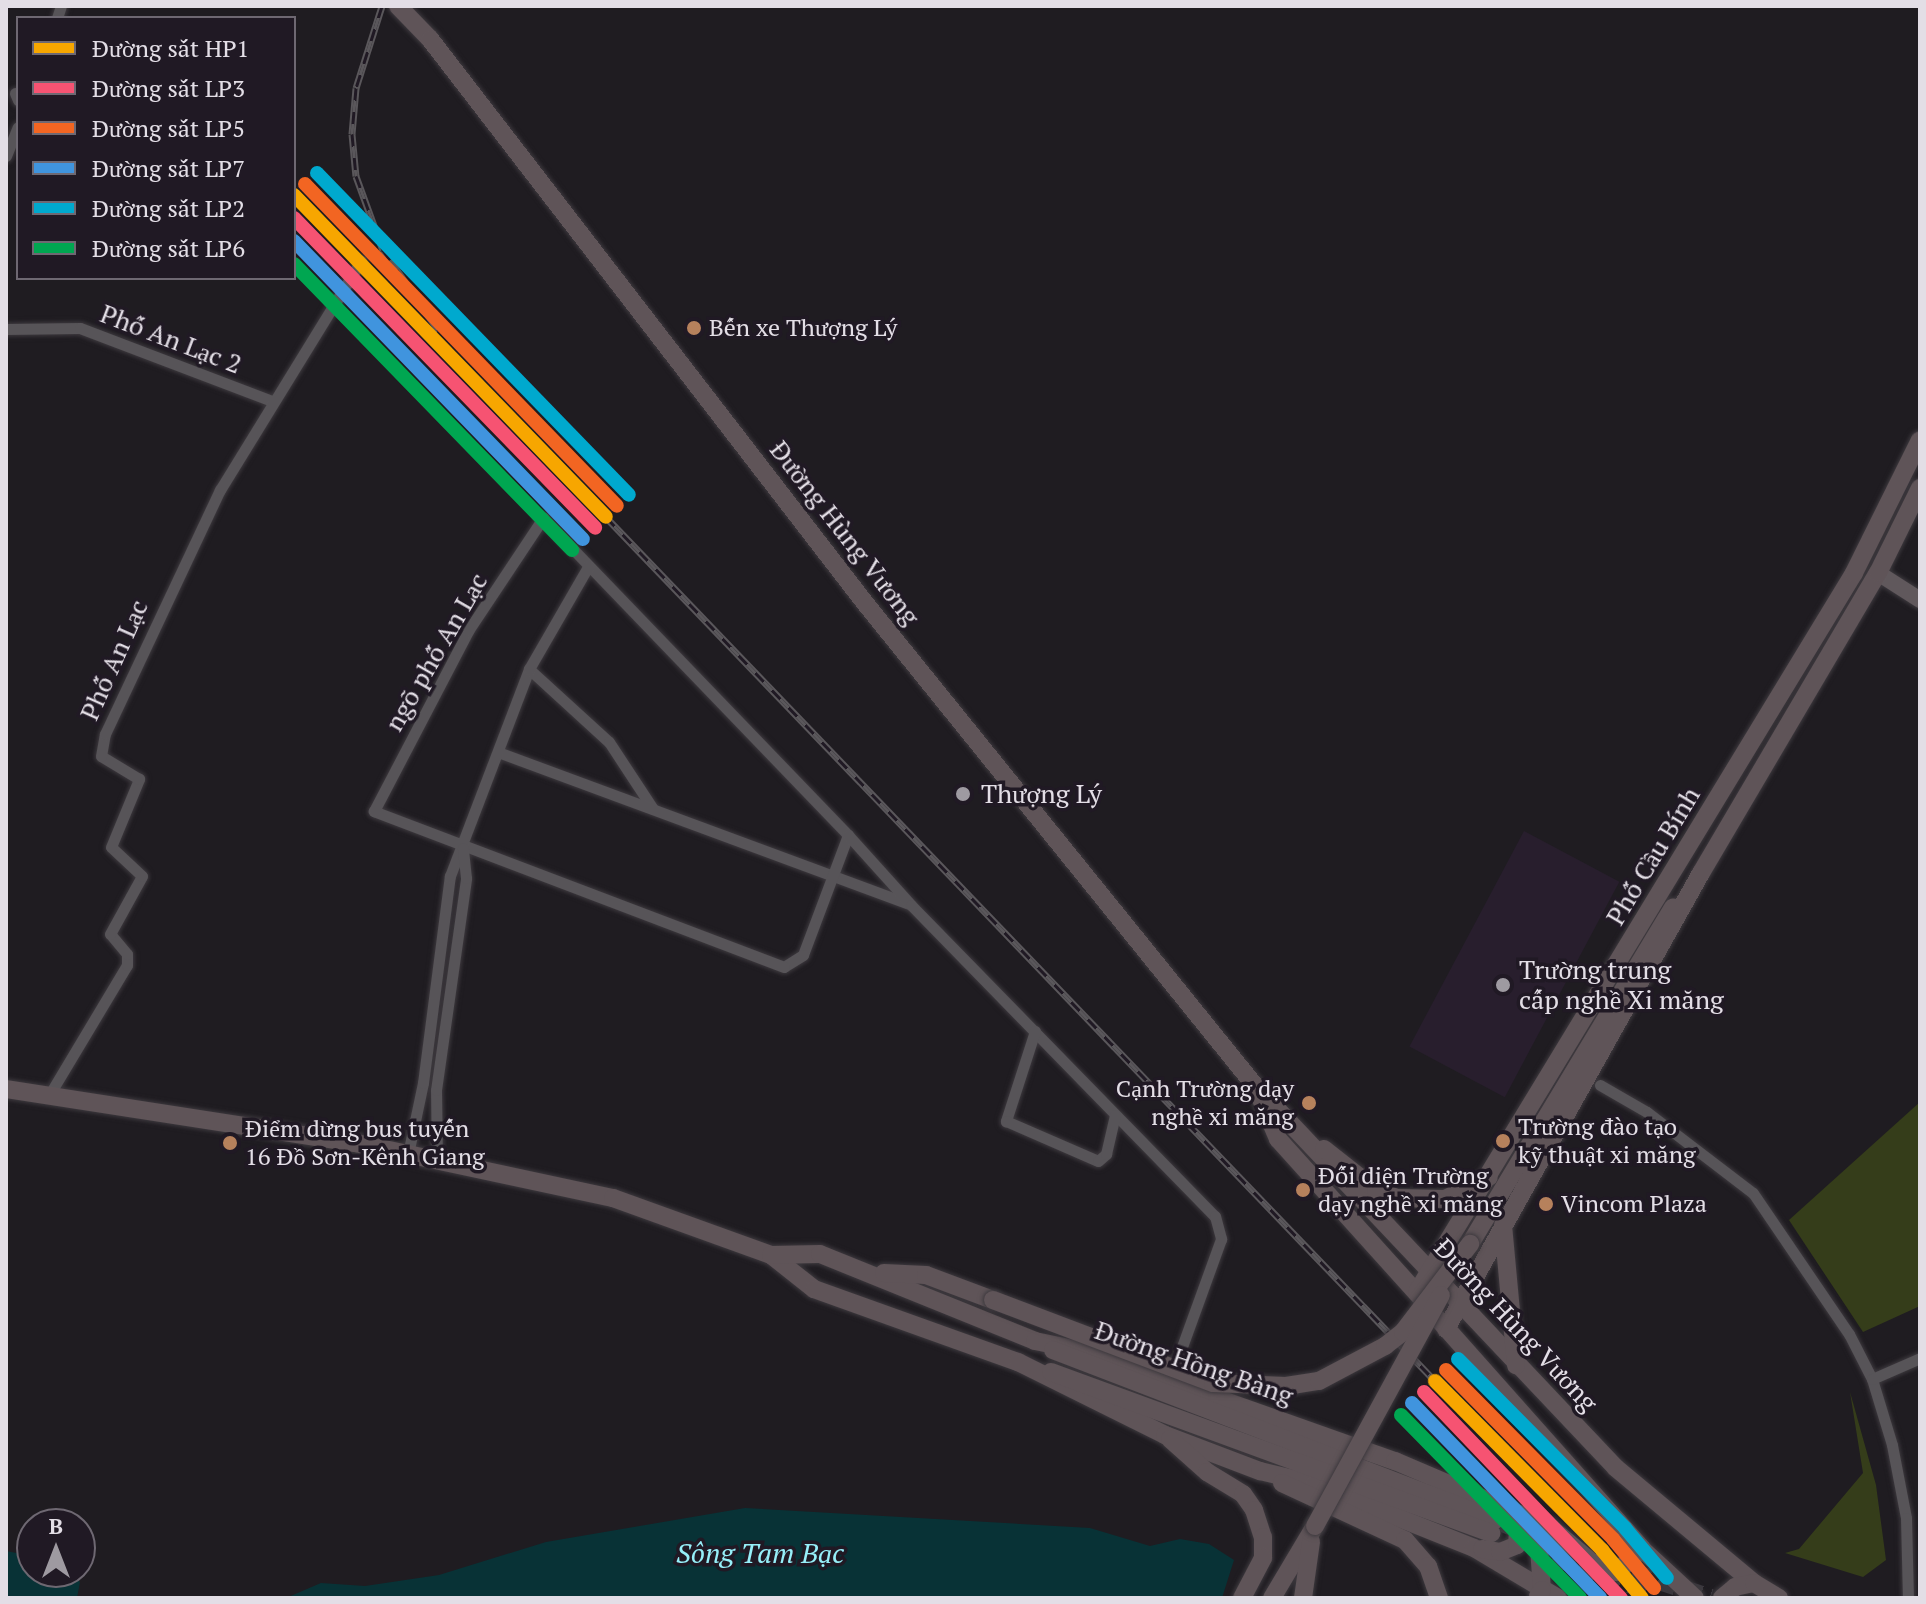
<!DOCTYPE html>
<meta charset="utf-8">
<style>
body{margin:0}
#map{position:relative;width:1926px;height:1604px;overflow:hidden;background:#1f1c21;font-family:"PT Serif",serif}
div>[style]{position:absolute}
.built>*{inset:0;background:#281e2d;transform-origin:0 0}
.green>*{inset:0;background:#353d1a}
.water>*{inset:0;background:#083236}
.primary-tunnel>*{height:18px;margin-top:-9px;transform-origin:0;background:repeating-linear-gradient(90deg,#3c393f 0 18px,transparent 0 27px)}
.roads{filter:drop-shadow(0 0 2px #3d393e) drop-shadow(0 0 2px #3d393e)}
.street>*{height:11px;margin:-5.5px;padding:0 5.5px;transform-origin:5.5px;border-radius:5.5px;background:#575458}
.secondary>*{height:16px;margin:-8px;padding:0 8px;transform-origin:8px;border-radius:8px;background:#60585c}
.primary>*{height:18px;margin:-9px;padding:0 9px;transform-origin:9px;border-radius:9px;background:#5f5458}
.rail>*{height:7px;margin-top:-3.5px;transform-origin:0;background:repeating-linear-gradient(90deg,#201924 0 12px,#5a575b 0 24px);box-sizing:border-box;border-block:2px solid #5a575b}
.bridges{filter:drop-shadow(0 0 2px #3d393e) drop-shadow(0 0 2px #3d393e)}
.primary-bridge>*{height:18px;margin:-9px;padding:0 9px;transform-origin:9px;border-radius:9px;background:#5f5458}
.rail-1>*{height:14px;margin:-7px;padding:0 7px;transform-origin:7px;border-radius:7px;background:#f7a600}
.rail-2>*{height:14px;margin:-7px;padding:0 7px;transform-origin:7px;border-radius:7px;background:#f65372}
.rail-3>*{height:14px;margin:-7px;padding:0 7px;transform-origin:7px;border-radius:7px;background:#f26522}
.rail-4>*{height:14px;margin:-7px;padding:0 7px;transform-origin:7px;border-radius:7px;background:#4094de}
.rail-5>*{height:14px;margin:-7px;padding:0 7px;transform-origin:7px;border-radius:7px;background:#00a9ce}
.rail-6>*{height:14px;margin:-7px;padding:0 7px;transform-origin:7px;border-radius:7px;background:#00a651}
.dots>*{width:22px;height:22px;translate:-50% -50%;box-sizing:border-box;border:4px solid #201924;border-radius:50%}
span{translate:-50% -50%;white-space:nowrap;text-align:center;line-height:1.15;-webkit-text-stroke:7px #201924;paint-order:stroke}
.bus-label{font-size:24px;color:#e3dee6}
.left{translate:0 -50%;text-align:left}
.right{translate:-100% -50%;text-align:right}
.street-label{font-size:26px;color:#e3dee6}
.poi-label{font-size:26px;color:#e3dee6}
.water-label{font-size:28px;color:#96eff9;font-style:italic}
.frame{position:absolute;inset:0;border:8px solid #e3dee6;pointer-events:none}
.legend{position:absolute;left:16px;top:16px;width:280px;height:264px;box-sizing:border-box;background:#201924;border:2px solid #6e6872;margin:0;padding:10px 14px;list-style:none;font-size:24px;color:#e3dee6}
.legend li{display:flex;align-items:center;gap:16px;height:40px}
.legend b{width:40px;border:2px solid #6e6872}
.north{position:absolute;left:16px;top:1508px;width:80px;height:80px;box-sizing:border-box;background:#201924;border:2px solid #6e6872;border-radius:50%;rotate:0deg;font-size:22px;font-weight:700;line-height:32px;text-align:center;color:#e3dee6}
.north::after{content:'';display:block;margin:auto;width:28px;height:36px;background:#9e9aa1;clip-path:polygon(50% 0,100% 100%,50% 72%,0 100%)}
</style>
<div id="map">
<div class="built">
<i style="left:1524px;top:831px;width:108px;height:244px;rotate:28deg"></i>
</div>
<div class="green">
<i style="clip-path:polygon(1920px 1102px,1920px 1306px,1863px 1332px,1789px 1220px)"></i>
<i style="clip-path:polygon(1850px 1392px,1876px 1485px,1886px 1560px,1863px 1577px,1785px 1553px,1799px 1549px,1863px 1473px)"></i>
</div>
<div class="water">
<i style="clip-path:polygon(745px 1508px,1090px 1528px,1150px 1546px,1180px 1539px,1209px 1544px,1234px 1560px,1222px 1598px,286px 1598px,321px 1583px,365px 1586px,439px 1575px,546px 1542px)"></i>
<i style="clip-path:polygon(6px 1551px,32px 1556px,32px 1572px,68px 1572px,80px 1582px,77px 1598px,6px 1598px)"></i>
</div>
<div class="primary-tunnel">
<i style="left:1495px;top:1520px;width:91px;rotate:22deg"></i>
<i style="left:1553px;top:1557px;width:99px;rotate:19.5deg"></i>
<i style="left:1607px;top:1564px;width:109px;rotate:18.1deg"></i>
</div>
<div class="roads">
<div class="street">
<i style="left:57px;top:18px;width:13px;rotate:-72deg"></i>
<i style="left:15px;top:93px;width:8px;rotate:67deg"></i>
<i style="left:6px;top:156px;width:31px;rotate:-68deg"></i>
<i style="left:6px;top:329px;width:74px;rotate:-0.8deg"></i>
<i style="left:80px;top:328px;width:205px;rotate:20.8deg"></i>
<i style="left:529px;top:669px;width:108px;rotate:42.4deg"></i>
<i style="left:609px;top:742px;width:80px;rotate:56.7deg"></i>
<i style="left:498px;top:752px;width:436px;rotate:20.3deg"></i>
<i style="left:848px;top:835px;width:128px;rotate:110.6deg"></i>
<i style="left:803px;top:955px;width:22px;rotate:148deg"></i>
<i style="left:784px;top:967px;width:439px;rotate:-159.2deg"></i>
<i style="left:374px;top:811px;width:203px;rotate:-62.4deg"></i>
<i style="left:468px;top:631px;width:136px;rotate:-56.4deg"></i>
<i style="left:543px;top:518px;width:440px;rotate:46.1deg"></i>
<i style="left:848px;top:835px;width:94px;rotate:48deg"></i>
<i style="left:911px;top:905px;width:435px;rotate:45.7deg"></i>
<i style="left:1215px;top:1216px;width:24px;rotate:75deg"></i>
<i style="left:1221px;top:1239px;width:123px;rotate:109.9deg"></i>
<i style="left:1035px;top:1031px;width:95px;rotate:107.9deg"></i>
<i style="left:1006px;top:1121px;width:100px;rotate:23.5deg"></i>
<i style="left:1098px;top:1161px;width:11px;rotate:-41deg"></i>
<i style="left:1106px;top:1154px;width:40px;rotate:-77deg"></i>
<i style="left:1600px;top:1085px;width:54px;rotate:29.9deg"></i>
<i style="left:1647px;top:1112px;width:133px;rotate:37.4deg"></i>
<i style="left:1753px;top:1193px;width:171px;rotate:55.8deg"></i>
<i style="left:1849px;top:1334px;width:51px;rotate:62.9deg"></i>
<i style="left:1872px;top:1379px;width:69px;rotate:73.1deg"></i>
<i style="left:1892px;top:1445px;width:74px;rotate:79.1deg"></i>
<i style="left:1906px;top:1518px;width:80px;rotate:88.6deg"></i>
<i style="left:48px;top:1097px;width:154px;rotate:-59.1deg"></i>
<i style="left:127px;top:965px;width:11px;rotate:-90deg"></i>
<i style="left:127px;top:954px;width:26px;rotate:-130deg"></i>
<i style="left:110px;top:934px;width:66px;rotate:-61.1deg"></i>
<i style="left:142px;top:876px;width:42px;rotate:-136.9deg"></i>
<i style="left:111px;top:847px;width:74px;rotate:-67.6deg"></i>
<i style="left:139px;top:779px;width:44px;rotate:-148.8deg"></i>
<i style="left:101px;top:756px;width:22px;rotate:-80deg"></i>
<i style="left:105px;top:734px;width:270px;rotate:-64.8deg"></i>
<i style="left:220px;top:490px;width:269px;rotate:-58.4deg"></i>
<i style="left:408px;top:1154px;width:73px;rotate:-78.1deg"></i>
<i style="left:423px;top:1083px;width:209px;rotate:-82.6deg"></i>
<i style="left:450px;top:876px;width:222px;rotate:-69.1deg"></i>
<i style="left:529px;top:669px;width:118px;rotate:-60deg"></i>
<i style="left:437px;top:1160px;width:70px;rotate:-90.8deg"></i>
<i style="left:436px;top:1090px;width:214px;rotate:-81.9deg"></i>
<i style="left:466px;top:878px;width:30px;rotate:-96deg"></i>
<i style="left:1872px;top:1379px;width:52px;rotate:-23.6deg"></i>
</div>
<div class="secondary">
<i style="left:1878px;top:573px;width:50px;rotate:32.7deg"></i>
</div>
<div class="primary">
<i style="left:398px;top:6px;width:46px;rotate:45.9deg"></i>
<i style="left:430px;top:39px;width:712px;rotate:52.36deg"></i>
<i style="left:865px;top:603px;width:622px;rotate:51.07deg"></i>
<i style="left:1256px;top:1087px;width:524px;rotate:46.62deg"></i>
<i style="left:1616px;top:1468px;width:180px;rotate:39.8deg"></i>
<i style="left:6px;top:1089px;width:354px;rotate:8.8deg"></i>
<i style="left:356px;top:1143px;width:263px;rotate:12.1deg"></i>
<i style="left:613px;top:1198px;width:168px;rotate:19.8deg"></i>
<i style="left:771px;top:1255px;width:55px;rotate:38.3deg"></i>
<i style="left:814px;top:1289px;width:217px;rotate:19.7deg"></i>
<i style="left:1018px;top:1362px;width:164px;rotate:26.4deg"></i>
<i style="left:1165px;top:1435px;width:102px;rotate:20.8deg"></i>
<i style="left:1260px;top:1471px;width:56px;rotate:13.5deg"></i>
<i style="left:1314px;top:1484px;width:172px;rotate:21.8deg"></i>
<i style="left:1474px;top:1548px;width:98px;rotate:30.8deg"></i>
<i style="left:1260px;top:1097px;width:46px;rotate:66.8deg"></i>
<i style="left:1278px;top:1139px;width:217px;rotate:48deg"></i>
<i style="left:1324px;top:1149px;width:66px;rotate:38.3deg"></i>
<i style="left:1376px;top:1190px;width:22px;rotate:21deg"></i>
<i style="left:1397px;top:1198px;width:48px;rotate:1.2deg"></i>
<i style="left:1445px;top:1199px;width:49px;rotate:-26.6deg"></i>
<i style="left:1503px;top:1225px;width:141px;rotate:84.7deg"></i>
<i style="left:1470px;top:1244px;width:393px;rotate:-58.9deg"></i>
<i style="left:771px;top:1255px;width:49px;rotate:-1.2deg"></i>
<i style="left:820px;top:1254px;width:232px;rotate:22deg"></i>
<i style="left:1035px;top:1341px;width:50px;rotate:11.5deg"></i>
<i style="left:1084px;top:1351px;width:330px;rotate:19.5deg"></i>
<i style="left:1395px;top:1461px;width:168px;rotate:23.1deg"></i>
<i style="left:1550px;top:1527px;width:68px;rotate:40.2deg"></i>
<i style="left:1602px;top:1571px;width:15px;rotate:4deg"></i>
<i style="left:1617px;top:1572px;width:34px;rotate:-43deg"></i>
<i style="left:884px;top:1273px;width:42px;rotate:2.7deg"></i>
<i style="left:926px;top:1275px;width:72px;rotate:20.5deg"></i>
<i style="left:1417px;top:1292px;width:841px;rotate:-58.71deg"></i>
<i style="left:1854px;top:573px;width:148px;rotate:-63.6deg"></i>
<i style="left:1439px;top:1320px;width:306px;rotate:48.4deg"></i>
<i style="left:1642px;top:1549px;width:72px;rotate:42.8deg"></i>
<i style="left:1446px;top:1329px;width:522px;rotate:-60.79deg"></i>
<i style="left:1701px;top:873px;width:348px;rotate:-59.5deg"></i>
<i style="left:1878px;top:573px;width:95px;rotate:-63.7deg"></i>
<i style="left:1053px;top:1350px;width:474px;rotate:21deg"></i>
<i style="left:1051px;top:1372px;width:469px;rotate:20.1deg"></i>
<i style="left:1170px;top:1439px;width:50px;rotate:41.7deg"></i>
<i style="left:1207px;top:1472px;width:42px;rotate:31.4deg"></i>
<i style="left:1243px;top:1494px;width:19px;rotate:55deg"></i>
<i style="left:1254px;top:1510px;width:28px;rotate:72deg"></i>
<i style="left:1263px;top:1537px;width:21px;rotate:90deg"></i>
<i style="left:1263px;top:1558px;width:45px;rotate:117.7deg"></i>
<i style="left:1282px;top:1483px;width:136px;rotate:24.9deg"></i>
<i style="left:1405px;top:1540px;width:35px;rotate:49deg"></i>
<i style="left:1428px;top:1566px;width:34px;rotate:71deg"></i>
<i style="left:1520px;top:1517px;width:36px;rotate:58deg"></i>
<i style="left:1539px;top:1548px;width:42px;rotate:85.9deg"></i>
<i style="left:1542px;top:1590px;width:7px;rotate:124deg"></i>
<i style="left:1482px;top:1549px;width:18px;rotate:9deg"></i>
<i style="left:1500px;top:1552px;width:18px;rotate:-22deg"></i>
<i style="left:1517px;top:1545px;width:28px;rotate:-86deg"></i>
<i style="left:1272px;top:1598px;width:84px;rotate:-59.2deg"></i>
<i style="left:1303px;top:1598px;width:57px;rotate:-81.9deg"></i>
<i style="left:1722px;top:1598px;width:17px;rotate:-40deg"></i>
<i style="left:1735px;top:1587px;width:19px;rotate:-12deg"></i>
<i style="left:1754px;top:1583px;width:29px;rotate:31deg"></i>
</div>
</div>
<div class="rail">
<i style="left:382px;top:6px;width:86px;rotate:107.6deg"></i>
<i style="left:356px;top:88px;width:46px;rotate:95deg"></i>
<i style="left:352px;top:134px;width:42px;rotate:84.6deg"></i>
<i style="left:356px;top:176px;width:79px;rotate:70deg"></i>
<i style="left:383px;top:250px;width:98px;rotate:55.3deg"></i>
<i style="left:606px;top:517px;width:1197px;rotate:46.18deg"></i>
</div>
<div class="bridges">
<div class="primary-bridge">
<i style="left:993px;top:1300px;width:235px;rotate:20.7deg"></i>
<i style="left:1213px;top:1383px;width:73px;rotate:2.4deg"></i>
<i style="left:1286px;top:1386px;width:33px;rotate:-9deg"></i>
<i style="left:1319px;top:1381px;width:75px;rotate:-27.9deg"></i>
<i style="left:1385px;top:1346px;width:23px;rotate:-38deg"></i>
<i style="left:1403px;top:1332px;width:111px;rotate:-52.7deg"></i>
<i style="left:1315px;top:1526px;width:263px;rotate:-61.4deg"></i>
</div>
</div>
<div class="rail-1">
<i style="left:294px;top:195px;width:448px;rotate:45.9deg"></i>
<i style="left:1435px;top:1381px;width:238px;rotate:45.3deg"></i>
<i style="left:1602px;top:1550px;width:62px;rotate:50.2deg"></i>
</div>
<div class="rail-2">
<i style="left:294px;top:218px;width:432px;rotate:45.8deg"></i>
<i style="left:1424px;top:1392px;width:285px;rotate:46.3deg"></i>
</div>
<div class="rail-3">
<i style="left:305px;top:184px;width:448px;rotate:45.9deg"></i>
<i style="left:1446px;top:1370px;width:238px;rotate:45.3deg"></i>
<i style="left:1613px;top:1539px;width:64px;rotate:50.1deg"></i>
</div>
<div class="rail-4">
<i style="left:294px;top:241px;width:415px;rotate:45.9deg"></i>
<i style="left:1412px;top:1403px;width:271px;rotate:46deg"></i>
</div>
<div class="rail-5">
<i style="left:317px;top:173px;width:448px;rotate:45.9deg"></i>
<i style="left:1458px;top:1359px;width:238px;rotate:45.3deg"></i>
<i style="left:1625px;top:1528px;width:65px;rotate:50deg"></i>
</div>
<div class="rail-6">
<i style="left:294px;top:264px;width:399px;rotate:45.8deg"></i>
<i style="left:1401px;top:1415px;width:256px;rotate:45.6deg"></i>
</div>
<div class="dots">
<i style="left:694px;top:328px;background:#b6815c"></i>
<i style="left:963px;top:794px;background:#9e9aa1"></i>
<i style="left:1503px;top:985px;background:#9e9aa1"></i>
<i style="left:1309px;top:1103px;background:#b6815c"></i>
<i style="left:1503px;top:1141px;background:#b6815c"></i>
<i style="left:230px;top:1143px;background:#b6815c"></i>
<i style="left:1303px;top:1190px;background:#b6815c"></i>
<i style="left:1546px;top:1204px;background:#b6815c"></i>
</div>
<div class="bus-label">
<span class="left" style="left:709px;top:328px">Bến xe Thượng Lý</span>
<span class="right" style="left:1294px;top:1103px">Cạnh Trường dạy<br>nghề xi măng</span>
<span class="left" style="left:1518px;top:1141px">Trường đào tạo<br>kỹ thuật xi măng</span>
<span class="left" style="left:245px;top:1143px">Điểm dừng bus tuyến<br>16 Đồ Sơn-Kênh Giang</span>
<span class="left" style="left:1318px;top:1190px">Đối diện Trường<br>dạy nghề xi măng</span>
<span class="left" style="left:1561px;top:1204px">Vincom Plaza</span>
</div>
<div class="street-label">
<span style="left:171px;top:339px;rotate:21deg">Phố An Lạc 2</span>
<span style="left:845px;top:533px;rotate:52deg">Đường Hùng Vương</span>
<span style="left:436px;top:652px;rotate:-60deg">ngõ phố An Lạc</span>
<span style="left:114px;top:660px;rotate:-66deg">Phố An Lạc</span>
<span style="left:1653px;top:856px;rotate:-59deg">Phố Cầu Bính</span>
<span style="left:1516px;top:1325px;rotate:47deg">Đường Hùng Vương</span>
<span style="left:1194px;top:1363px;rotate:19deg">Đường Hồng Bàng</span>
</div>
<div class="poi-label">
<span class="left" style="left:981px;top:794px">Thượng Lý</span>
<span class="left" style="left:1519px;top:985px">Trường trung<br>cấp nghề Xi măng</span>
</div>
<div class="water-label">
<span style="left:760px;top:1553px">Sông Tam Bạc</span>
</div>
<div class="frame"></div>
<ul class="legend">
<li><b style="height:10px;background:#f7a600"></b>Đường sắt HP1</li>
<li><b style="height:10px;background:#f65372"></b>Đường sắt LP3</li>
<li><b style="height:10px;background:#f26522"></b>Đường sắt LP5</li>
<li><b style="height:10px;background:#4094de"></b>Đường sắt LP7</li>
<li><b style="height:10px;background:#00a9ce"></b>Đường sắt LP2</li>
<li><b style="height:10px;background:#00a651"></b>Đường sắt LP6</li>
</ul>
<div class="north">B</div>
</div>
